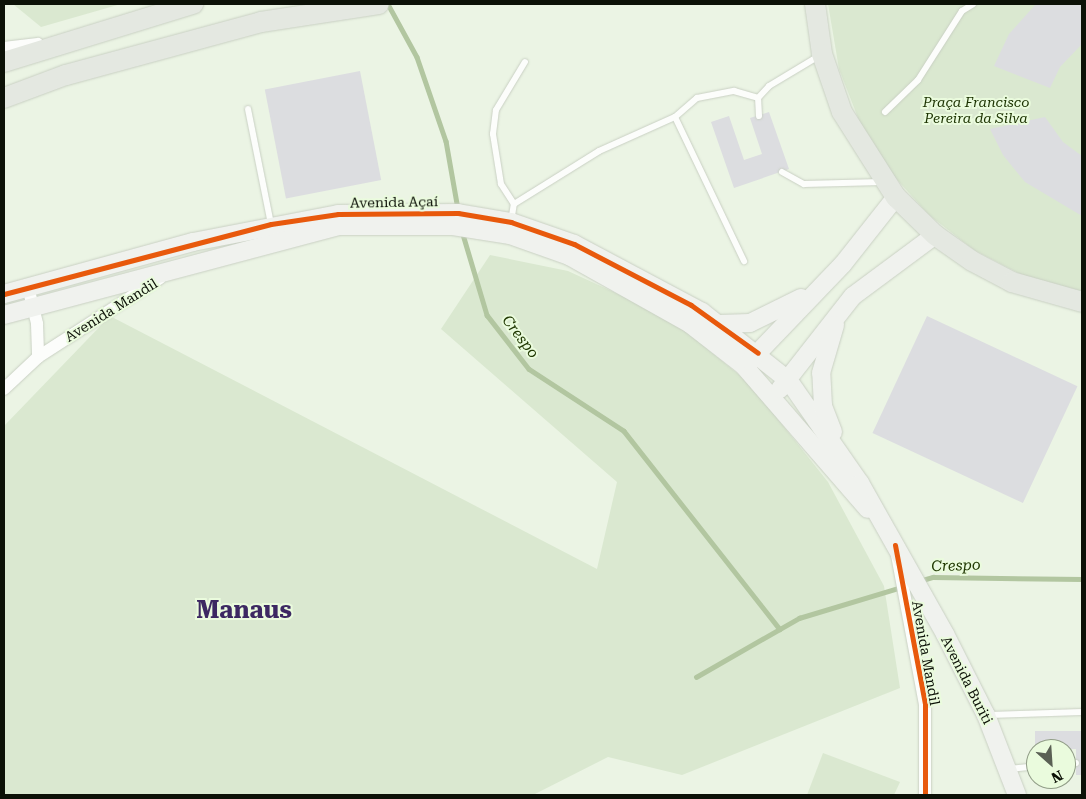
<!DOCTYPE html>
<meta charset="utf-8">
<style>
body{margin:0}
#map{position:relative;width:1086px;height:799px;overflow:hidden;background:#ebf4e4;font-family:"Roboto Serif",serif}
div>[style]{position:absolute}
.green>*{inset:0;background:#dae8d0}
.stream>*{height:4.5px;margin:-2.25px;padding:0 2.25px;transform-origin:2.25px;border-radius:2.25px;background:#b2c6a0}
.building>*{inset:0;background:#dcdde0;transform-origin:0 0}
.roads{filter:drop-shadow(0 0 1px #c9d0c3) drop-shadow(0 0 1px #c9d0c3)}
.lane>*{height:6px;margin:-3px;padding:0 3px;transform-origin:3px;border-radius:3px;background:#fcfdfb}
.street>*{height:12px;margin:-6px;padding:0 6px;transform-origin:6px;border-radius:6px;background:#fcfdfb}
.secondary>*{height:18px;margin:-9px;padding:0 9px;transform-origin:9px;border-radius:9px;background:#f0f2ee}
.primary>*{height:20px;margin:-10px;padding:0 10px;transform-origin:10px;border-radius:10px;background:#e4e8e1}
.cycleway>*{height:5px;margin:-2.5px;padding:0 2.5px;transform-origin:2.5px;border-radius:2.5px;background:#e8590c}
span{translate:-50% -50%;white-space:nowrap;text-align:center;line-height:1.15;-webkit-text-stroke:4px #eafbdd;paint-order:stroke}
.park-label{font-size:14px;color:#1b3200;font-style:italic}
.street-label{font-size:14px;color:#0c1107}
.water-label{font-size:15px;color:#213903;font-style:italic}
.town-label{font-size:24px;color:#3c2862;font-weight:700}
.frame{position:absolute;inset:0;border:5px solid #0c1107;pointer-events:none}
.north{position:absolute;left:1026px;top:739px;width:50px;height:50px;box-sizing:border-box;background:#eafbdd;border:1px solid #919d87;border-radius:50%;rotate:154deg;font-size:14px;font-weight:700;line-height:20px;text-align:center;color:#0c1107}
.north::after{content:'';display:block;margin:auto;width:18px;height:22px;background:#5a6054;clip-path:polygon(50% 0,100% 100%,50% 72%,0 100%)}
</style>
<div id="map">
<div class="green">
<i style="clip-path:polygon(13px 4px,121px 4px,41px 27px)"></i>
<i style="clip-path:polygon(828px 4px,1082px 4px,1082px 294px,1026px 277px,974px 250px,929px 215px,890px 172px,860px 123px,839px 69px)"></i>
<i style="clip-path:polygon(490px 255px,568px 271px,668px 317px,749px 383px,828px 482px,884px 586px,900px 688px,682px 775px,608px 757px,533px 795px,4px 795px,4px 426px,110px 316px,597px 569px,617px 482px,441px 329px)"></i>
<i style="clip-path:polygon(823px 753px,900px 782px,894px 795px,807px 795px)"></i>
</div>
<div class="stream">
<i style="left:388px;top:4px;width:60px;rotate:61.3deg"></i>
<i style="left:417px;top:57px;width:89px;rotate:71deg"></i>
<i style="left:446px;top:141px;width:69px;rotate:80deg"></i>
<i style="left:462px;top:231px;width:88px;rotate:73.4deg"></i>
<i style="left:487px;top:315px;width:68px;rotate:52.1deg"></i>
<i style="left:529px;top:369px;width:113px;rotate:33.1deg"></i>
<i style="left:624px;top:431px;width:252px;rotate:51.8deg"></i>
<i style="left:919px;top:581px;width:15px;rotate:-16deg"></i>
<i style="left:933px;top:577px;width:149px;rotate:0.8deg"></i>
<i style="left:696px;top:677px;width:119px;rotate:-29.8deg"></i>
<i style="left:799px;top:618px;width:108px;rotate:-16.8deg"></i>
</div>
<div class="building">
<i style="clip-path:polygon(1036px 4px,1082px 4px,1082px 44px,1060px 67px,1050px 88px,994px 66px,1009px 34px)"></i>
<i style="left:360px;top:71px;width:111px;height:97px;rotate:79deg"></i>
<i style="clip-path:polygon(769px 112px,789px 169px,734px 188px,711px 122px,729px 116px,744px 160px,762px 154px,750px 118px)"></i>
<i style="clip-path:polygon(1045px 117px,1063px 142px,1082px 156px,1082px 216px,1025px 182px,1003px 155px,990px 129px)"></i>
<i style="left:927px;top:316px;width:166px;height:129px;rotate:25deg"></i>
<i style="clip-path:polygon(1035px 731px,1082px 731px,1082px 775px,1076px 775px,1076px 749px,1035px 749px)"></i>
</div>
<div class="roads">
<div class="lane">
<i style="left:248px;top:109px;width:117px;rotate:78.7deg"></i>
<i style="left:885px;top:112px;width:46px;rotate:-44.1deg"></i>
<i style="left:918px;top:80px;width:82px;rotate:-57.5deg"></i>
<i style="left:962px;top:11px;width:13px;rotate:-32deg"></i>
<i style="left:759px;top:116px;width:18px;rotate:-93deg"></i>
<i style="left:758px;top:98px;width:16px;rotate:-47deg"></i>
<i style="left:769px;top:86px;width:58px;rotate:-31deg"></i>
<i style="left:675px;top:117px;width:160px;rotate:64.4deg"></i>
<i style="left:782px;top:172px;width:25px;rotate:29deg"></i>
<i style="left:804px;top:184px;width:78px;rotate:-1.5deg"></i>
<i style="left:514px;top:204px;width:100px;rotate:-31.9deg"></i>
<i style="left:599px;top:151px;width:83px;rotate:-24.1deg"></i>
<i style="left:675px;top:117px;width:29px;rotate:-41deg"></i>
<i style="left:697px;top:98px;width:38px;rotate:-11deg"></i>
<i style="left:734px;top:91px;width:25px;rotate:16deg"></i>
<i style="left:511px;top:222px;width:18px;rotate:-81deg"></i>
<i style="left:514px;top:204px;width:24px;rotate:-123deg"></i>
<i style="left:501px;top:184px;width:51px;rotate:-99.1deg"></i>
<i style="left:493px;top:134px;width:24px;rotate:-83deg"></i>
<i style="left:496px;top:110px;width:56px;rotate:-58.9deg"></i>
<i style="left:989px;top:715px;width:93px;rotate:-1.8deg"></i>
<i style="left:1066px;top:764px;width:10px;rotate:-6deg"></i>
<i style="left:1009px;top:769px;width:27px;rotate:-6deg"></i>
</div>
<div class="street">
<i style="left:4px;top:48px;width:34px;rotate:-7deg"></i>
<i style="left:28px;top:287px;width:38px;rotate:76deg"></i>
<i style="left:37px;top:324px;width:33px;rotate:88deg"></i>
<i style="left:4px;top:389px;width:47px;rotate:-43.3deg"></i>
<i style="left:38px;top:357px;width:145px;rotate:-32.9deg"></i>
<i style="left:897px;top:555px;width:152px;rotate:79.4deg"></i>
<i style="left:925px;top:704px;width:91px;rotate:90deg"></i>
</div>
<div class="secondary">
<i style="left:4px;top:294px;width:196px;rotate:-15.4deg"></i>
<i style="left:193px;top:242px;width:148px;rotate:-10.9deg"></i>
<i style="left:338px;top:214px;width:120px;rotate:-0.5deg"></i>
<i style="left:458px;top:213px;width:54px;rotate:9.6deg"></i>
<i style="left:511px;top:222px;width:67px;rotate:19.2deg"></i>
<i style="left:574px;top:244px;width:145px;rotate:28deg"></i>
<i style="left:702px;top:312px;width:111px;rotate:38.4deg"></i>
<i style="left:789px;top:381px;width:124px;rotate:55.2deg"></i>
<i style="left:860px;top:483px;width:173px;rotate:60.6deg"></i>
<i style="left:945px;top:634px;width:91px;rotate:63.2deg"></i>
<i style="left:986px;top:715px;width:86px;rotate:68.8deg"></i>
<i style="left:4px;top:315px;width:347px;rotate:-14.9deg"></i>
<i style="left:339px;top:226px;width:114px"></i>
<i style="left:453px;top:226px;width:58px;rotate:9deg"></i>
<i style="left:510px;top:235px;width:63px;rotate:19.6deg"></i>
<i style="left:569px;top:256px;width:139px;rotate:29.3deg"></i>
<i style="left:690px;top:324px;width:68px;rotate:37.9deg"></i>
<i style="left:744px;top:366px;width:189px;rotate:49.1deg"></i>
<i style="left:720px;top:324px;width:30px;rotate:-2deg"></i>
<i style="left:750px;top:323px;width:57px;rotate:-26.1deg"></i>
<i style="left:750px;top:361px;width:134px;rotate:-46.2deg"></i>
<i style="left:843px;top:264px;width:85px;rotate:-51.7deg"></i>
<i style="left:780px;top:389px;width:118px;rotate:-51.9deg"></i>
<i style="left:853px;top:296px;width:102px;rotate:-36.6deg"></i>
<i style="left:833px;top:432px;width:28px;rotate:-111deg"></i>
<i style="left:823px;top:406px;width:33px;rotate:-93deg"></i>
<i style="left:821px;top:373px;width:50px;rotate:-73.7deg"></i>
</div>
<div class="primary">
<i style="left:815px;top:4px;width:50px;rotate:82deg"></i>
<i style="left:822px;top:54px;width:61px;rotate:71deg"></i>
<i style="left:842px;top:112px;width:101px;rotate:57.6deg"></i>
<i style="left:896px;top:197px;width:54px;rotate:44.3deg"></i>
<i style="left:935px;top:235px;width:45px;rotate:35.1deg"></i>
<i style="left:972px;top:261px;width:45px;rotate:27.7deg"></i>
<i style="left:1012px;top:282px;width:73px;rotate:15.9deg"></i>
<i style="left:4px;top:62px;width:198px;rotate:-17.1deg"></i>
<i style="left:4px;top:98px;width:66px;rotate:-20.4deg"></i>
<i style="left:66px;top:75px;width:202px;rotate:-15.2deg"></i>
<i style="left:261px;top:22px;width:119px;rotate:-8.7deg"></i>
</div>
</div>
<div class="cycleway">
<i style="left:4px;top:294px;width:276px;rotate:-14.7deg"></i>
<i style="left:271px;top:224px;width:68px;rotate:-8.5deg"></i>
<i style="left:338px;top:214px;width:120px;rotate:-0.5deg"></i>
<i style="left:458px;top:213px;width:54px;rotate:9.6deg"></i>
<i style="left:511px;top:222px;width:67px;rotate:19.2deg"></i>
<i style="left:574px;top:244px;width:132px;rotate:27.5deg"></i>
<i style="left:691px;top:305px;width:82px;rotate:35.6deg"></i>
<i style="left:895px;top:545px;width:162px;rotate:79.3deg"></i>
<i style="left:925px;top:704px;width:91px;rotate:90deg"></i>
</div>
<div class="park-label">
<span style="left:976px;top:110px">Praça Francisco<br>Pereira da Silva</span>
</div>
<div class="street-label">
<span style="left:394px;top:202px;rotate:-1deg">Avenida Açaí</span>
<span style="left:111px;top:310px;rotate:-32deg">Avenida Mandil</span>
<span style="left:926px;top:653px;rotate:80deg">Avenida Mandil</span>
<span style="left:967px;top:680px;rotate:63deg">Avenida Buriti</span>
</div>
<div class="water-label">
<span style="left:520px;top:337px;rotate:52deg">Crespo</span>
<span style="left:956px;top:566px;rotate:-2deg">Crespo</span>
</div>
<div class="town-label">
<span style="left:244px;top:611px">Manaus</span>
</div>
<div class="frame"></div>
<div class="north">N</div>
</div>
